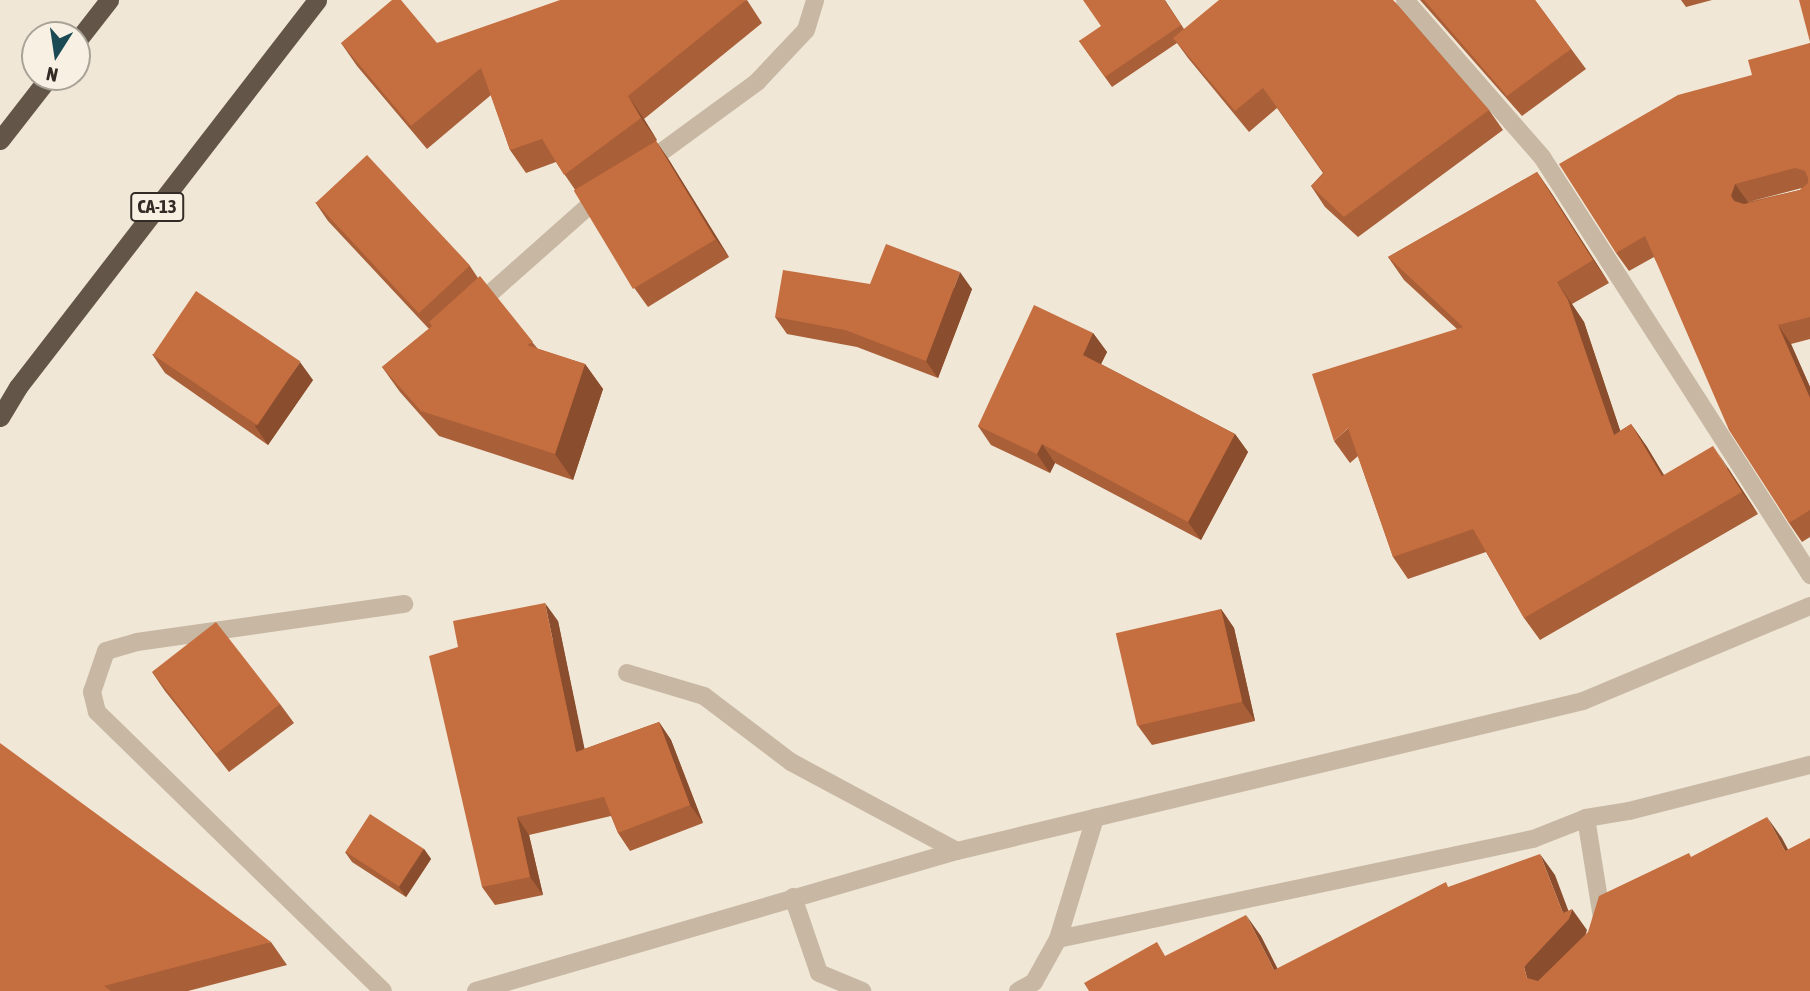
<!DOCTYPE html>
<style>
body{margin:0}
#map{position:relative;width:1810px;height:991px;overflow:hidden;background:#f0e7d7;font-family:"Asap Condensed",sans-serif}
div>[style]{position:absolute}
.service>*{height:18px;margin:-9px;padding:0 9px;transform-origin:9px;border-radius:9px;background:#c8b8a3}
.minor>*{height:18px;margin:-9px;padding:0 9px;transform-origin:9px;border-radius:9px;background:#c8b8a3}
.trunk>*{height:19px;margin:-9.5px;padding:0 9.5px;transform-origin:9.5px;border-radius:9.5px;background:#645549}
.wall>*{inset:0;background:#a95f37}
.shaded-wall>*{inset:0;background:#8a4d2d}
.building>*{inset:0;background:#c56e40;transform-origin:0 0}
span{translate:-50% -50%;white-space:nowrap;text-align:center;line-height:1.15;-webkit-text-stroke:5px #f8f1e3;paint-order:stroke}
.shield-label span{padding:2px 5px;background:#f8f1e3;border:2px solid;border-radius:5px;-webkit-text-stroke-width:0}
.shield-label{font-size:19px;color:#332b25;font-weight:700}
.north{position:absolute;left:21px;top:21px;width:70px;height:70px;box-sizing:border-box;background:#f8f1e3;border:2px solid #a9a297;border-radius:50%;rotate:192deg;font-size:19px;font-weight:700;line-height:28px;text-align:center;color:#332b25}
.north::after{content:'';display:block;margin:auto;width:24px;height:32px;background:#1b4a54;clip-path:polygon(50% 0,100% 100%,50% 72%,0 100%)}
</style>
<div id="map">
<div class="service">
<i style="left:645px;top:164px;width:139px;rotate:-36.2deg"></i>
<i style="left:757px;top:82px;width:71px;rotate:-46.7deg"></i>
<i style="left:806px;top:30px;width:31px;rotate:-73deg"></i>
<i style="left:476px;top:306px;width:169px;rotate:-41.6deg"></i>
<i style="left:627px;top:673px;width:80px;rotate:16.6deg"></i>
<i style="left:704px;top:696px;width:109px;rotate:37.2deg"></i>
<i style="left:791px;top:762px;width:188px;rotate:28.2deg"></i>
<i style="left:383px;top:991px;width:400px;rotate:-135.7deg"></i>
<i style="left:97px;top:712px;width:21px;rotate:-104deg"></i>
<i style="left:92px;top:692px;width:43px;rotate:-71.1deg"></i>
<i style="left:106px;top:651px;width:32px;rotate:-16deg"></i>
<i style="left:137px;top:642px;width:270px;rotate:-8.1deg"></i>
</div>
<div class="minor">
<i style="left:1405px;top:0;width:208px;rotate:48.9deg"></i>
<i style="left:1542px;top:157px;width:497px;rotate:57.3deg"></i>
<i style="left:1586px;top:818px;width:101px;rotate:80.9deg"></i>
<i style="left:793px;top:897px;width:80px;rotate:71.1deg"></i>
<i style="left:819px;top:973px;width:47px;rotate:22.7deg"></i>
<i style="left:1058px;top:939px;width:485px;rotate:-11.9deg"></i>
<i style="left:1533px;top:839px;width:57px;rotate:-21.6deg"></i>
<i style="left:1586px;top:818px;width:44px;rotate:-9.2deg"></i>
<i style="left:1629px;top:811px;width:187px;rotate:-14.3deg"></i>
<i style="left:476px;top:991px;width:501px;rotate:-16.23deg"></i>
<i style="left:957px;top:851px;width:644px;rotate:-13.47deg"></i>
<i style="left:1583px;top:701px;width:246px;rotate:-22.7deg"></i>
<i style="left:1018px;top:991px;width:18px;rotate:-29deg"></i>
<i style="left:1034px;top:982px;width:49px;rotate:-60.8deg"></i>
<i style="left:1058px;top:939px;width:127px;rotate:-73deg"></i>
</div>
<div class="trunk">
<i style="left:77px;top:41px;width:52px;rotate:-52deg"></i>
<i style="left:0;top:140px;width:80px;rotate:-52.1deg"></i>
<i style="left:0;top:417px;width:35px;rotate:-59deg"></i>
<i style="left:18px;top:387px;width:489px;rotate:-52.3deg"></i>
</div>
<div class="wall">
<i style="clip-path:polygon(747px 0,762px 23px,644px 119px,657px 140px,656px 141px,669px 160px,729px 257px,648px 307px,635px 289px,580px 197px,556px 162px,526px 173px,510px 150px,491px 95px,427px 149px,357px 66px,341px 43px,437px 43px)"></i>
<i style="clip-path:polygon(1165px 0,1184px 29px,1395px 2px,1489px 110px,1503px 130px,1358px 237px,1325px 207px,1311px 186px,1323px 173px,1277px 108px,1249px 132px,1188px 58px,1177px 43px,1112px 87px,1079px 41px)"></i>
<i style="clip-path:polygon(1420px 0,1535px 0,1586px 69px,1522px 116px)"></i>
<i style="clip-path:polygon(1681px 0,1712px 0,1686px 7px)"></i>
<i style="clip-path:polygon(evenodd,1810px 43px,1810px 339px,1791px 344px,1810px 387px,1810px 537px,1802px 542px,1789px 523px,1654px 257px,1629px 271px,1616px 253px,1752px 75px,1810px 43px,1802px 188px,1800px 190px,1748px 202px,1802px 188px)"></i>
<i style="clip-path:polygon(1537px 172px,1552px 194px,1609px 283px,1572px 304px,1584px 322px,1620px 431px,1631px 424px,1647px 447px,1664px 475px,1728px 468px,1758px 514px,1540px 640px,1524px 618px,1486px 552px,1408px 579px,1393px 557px,1358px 456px,1350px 463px,1334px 441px,1457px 329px,1404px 280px,1388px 257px)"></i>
<i style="clip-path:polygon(315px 202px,470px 266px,478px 278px,538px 349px,585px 364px,603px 389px,573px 480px,439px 436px,400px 392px,382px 367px,429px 329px,328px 221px)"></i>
<i style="clip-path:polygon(870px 284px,972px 289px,938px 378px,857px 347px,787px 334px,775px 317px)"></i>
<i style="clip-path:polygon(1093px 333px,1107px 352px,1101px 364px,1235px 434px,1248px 452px,1201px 540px,1055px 463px,1050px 473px,991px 445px,978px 426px)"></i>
<i style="clip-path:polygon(152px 354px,313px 380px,268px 445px,165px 373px)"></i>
<i style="clip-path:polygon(1221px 609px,1234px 628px,1255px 721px,1152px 745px,1138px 726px)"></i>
<i style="clip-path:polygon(558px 621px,584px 749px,659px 722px,671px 740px,703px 823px,630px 851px,618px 833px,611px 816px,529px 835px,543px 895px,495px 905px,482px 887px)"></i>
<i style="clip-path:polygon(152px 672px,280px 704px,294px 723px,229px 772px,165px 691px)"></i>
<i style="clip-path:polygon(424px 849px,431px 859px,406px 897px,352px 862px,345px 852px)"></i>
<i style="clip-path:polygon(271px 942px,287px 965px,188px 991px,0 991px)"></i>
</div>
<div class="shaded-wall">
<i style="clip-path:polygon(628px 96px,644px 119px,657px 140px,641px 118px)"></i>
<i style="clip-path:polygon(656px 141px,669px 160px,729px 257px,716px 239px)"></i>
<i style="clip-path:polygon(1537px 172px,1552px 194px,1609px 283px,1593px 260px)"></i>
<i style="clip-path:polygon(1735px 184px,1748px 202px,1744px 214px,1731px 196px)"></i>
<i style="clip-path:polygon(960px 272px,972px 289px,938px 378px,926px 361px)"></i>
<i style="clip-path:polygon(1557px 282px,1584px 322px,1629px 457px,1614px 435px)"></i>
<i style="clip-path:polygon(1778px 325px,1791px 344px,1810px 387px,1810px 398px)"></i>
<i style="clip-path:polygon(1093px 333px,1107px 352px,1096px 374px,1083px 355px)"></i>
<i style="clip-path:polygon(300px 362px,313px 380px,268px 445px,255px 426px)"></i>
<i style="clip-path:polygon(585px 364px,603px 389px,573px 480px,555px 454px)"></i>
<i style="clip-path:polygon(1631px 424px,1647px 447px,1678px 499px,1662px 476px)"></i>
<i style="clip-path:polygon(1235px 434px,1248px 452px,1201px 540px,1188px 522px)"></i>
<i style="clip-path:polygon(1042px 444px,1055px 463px,1050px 473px,1037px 454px)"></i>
<i style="clip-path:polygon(1713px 446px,1728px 468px,1758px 514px,1742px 492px)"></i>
<i style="clip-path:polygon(545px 603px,558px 621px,589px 770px,576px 752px)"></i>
<i style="clip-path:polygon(1221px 609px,1234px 628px,1255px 721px,1242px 702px)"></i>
<i style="clip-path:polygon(659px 722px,671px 740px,703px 823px,690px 805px)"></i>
<i style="clip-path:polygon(517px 817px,529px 835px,543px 895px,530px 877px)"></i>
<i style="clip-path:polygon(1767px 817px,1782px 838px,1800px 872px,1785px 851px)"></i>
<i style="clip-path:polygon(424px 849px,431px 859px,406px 897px,399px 887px)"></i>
<i style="clip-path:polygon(1540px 854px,1555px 875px,1570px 915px,1572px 909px,1587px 930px,1584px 940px,1540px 991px,1527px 978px,1524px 967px,1563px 913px)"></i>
<i style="clip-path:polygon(1246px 915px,1261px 936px,1289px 991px,1274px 970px)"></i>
</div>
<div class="building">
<i style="clip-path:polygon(392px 0,401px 0,437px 43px,560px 0,746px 0,628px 96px,641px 118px,564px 175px,542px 139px,510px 150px,481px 68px,411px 126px,341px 43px)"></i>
<i style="clip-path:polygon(1083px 0,1164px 0,1181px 25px,1105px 77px,1079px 41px,1101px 26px)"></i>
<i style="clip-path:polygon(1219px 0,1393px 0,1489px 110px,1344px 217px,1311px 186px,1324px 173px,1263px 88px,1235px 111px,1173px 38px)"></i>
<i style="clip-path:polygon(1424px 0,1535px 0,1571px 49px,1507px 96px)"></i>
<i style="clip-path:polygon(1799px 0,1810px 0,1810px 42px)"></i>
<i style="clip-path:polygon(evenodd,1810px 43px,1810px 317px,1778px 325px,1810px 398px,1810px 510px,1789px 523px,1729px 430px,1645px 236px,1616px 253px,1559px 164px,1678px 95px,1752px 75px,1748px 60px,1810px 43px,1795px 168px,1805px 171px,1808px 178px,1808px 183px,1800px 190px,1744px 204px,1734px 201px,1731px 196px,1735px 184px,1795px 168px)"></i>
<i style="left:656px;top:141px;width:115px;height:96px;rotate:59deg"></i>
<i style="left:367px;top:155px;width:151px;height:70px;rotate:47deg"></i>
<i style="clip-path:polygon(1537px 172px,1593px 260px,1557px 282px,1568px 300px,1614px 435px,1631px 424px,1662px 476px,1713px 446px,1742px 492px,1524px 618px,1473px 529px,1393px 557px,1348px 428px,1334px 441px,1312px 374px,1463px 327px,1388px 257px)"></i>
<i style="clip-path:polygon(886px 244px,960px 272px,926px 361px,845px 330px,775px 317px,783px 270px,870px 284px)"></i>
<i style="clip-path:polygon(480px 276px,533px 342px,527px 345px,585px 364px,555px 454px,421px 411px,382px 367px,432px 326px,429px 322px)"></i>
<i style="left:196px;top:291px;width:126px;height:77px;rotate:34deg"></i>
<i style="clip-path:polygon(1034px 305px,1093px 333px,1083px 355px,1235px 434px,1188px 522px,1042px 444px,1037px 454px,978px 426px)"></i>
<i style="clip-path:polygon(545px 603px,576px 752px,659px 722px,690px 805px,618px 833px,604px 797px,517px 817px,530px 877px,482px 887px,429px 656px,458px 647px,453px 621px)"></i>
<i style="left:1221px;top:609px;width:95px;height:108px;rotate:77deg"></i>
<i style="left:216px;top:622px;width:104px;height:81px;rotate:52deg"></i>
<i style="clip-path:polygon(0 743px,271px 942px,104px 986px,111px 991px,0 991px)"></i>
<i style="left:370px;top:814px;width:64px;height:45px;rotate:33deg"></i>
<i style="clip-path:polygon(1767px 817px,1785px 851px,1810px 838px,1810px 991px,1089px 991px,1084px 983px,1157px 942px,1165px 956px,1246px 915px,1274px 970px,1446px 882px,1448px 887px,1540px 854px,1563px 913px,1572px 909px,1569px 919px,1524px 967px,1527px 978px,1538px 981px,1588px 932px,1599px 896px,1689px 853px,1691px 857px)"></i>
</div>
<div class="shield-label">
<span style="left:157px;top:207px">CA-13</span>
</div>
<div class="north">N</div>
</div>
